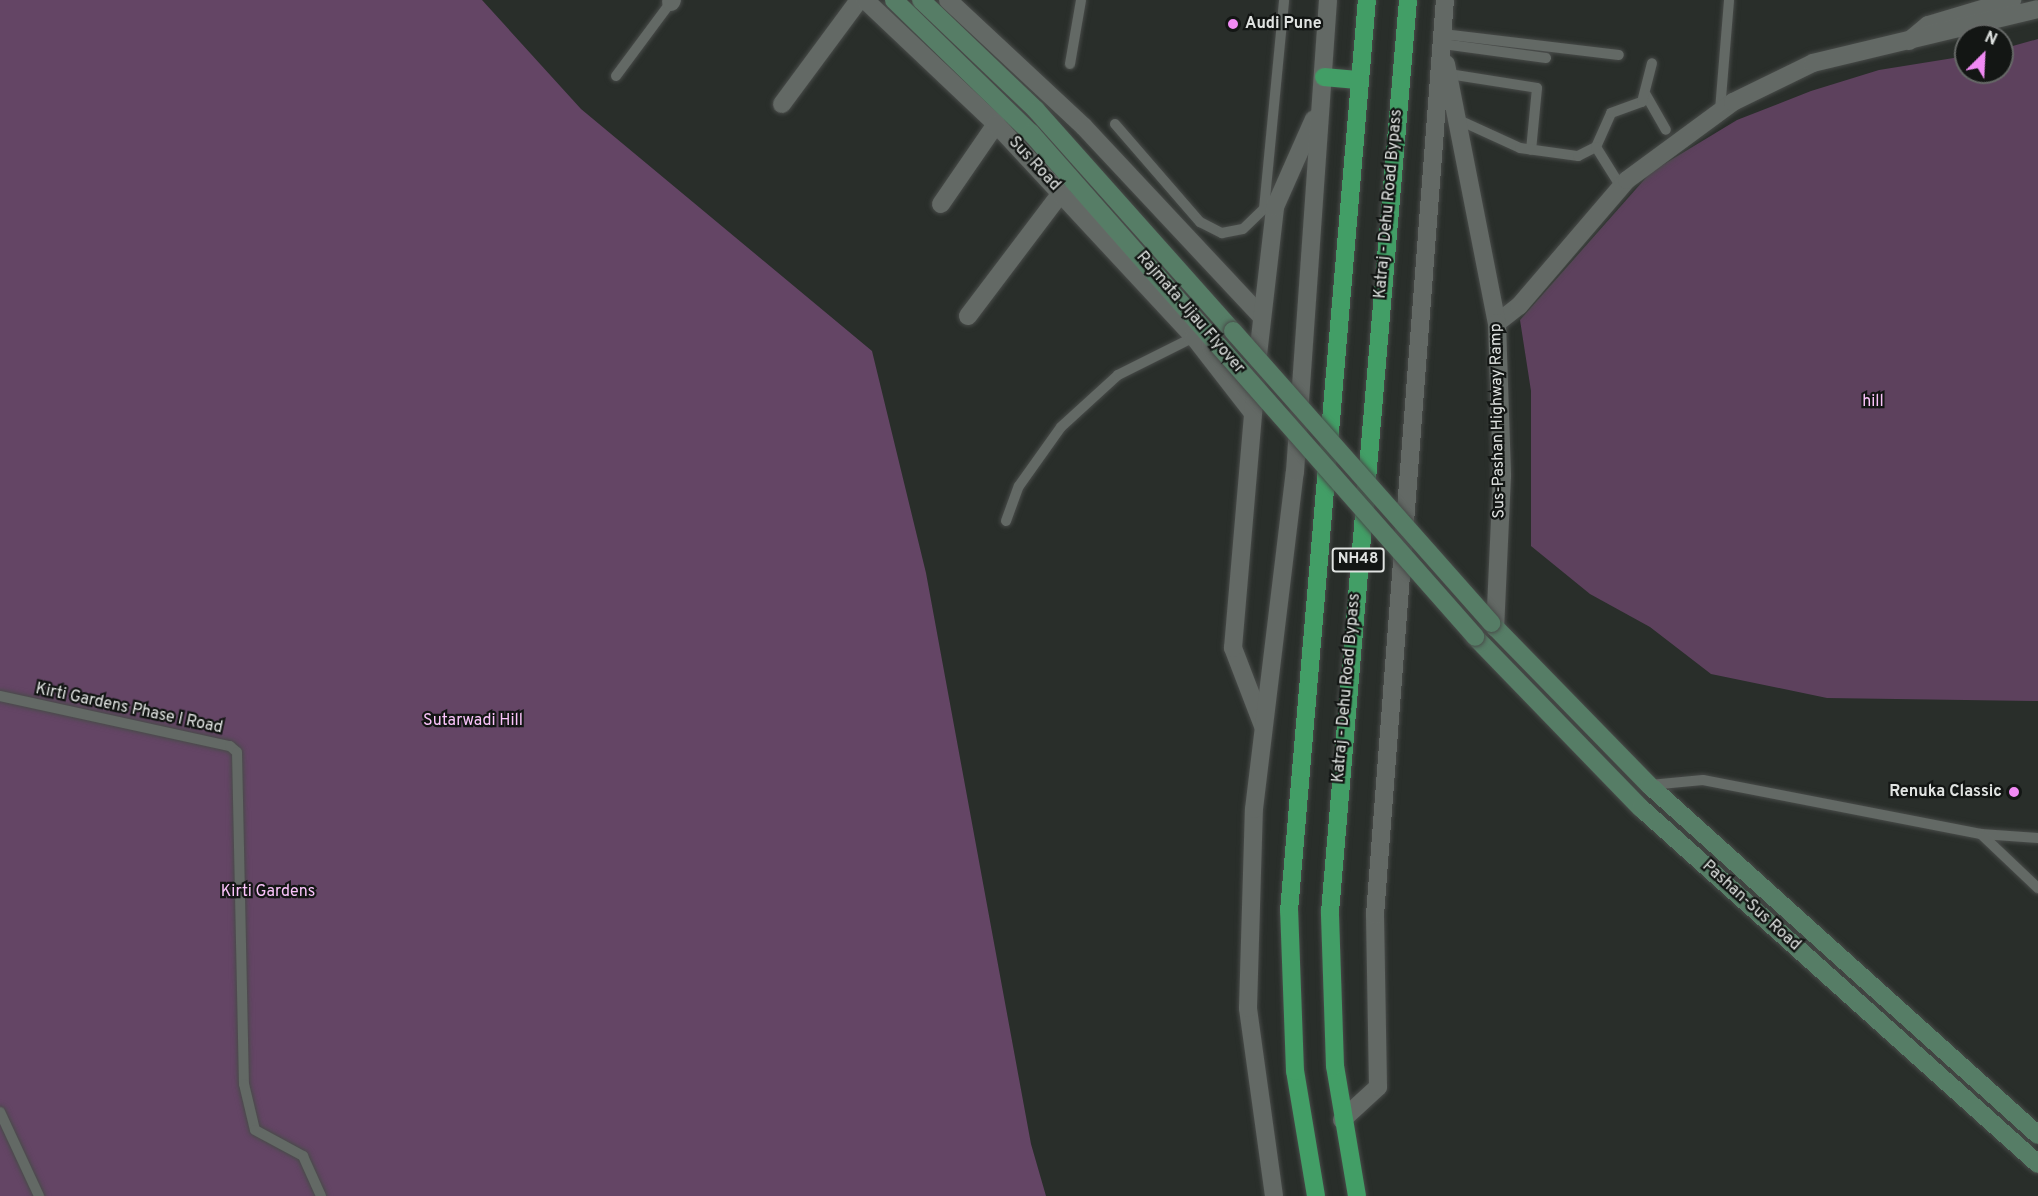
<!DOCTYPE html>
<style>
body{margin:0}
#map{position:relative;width:2038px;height:1196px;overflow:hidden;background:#292e2a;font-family:Overpass,sans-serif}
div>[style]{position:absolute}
.green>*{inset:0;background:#5d415d}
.forest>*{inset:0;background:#644565}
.roads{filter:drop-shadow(0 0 2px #484b49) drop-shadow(0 0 2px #484b49)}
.service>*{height:10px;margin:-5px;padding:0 5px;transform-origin:5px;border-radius:5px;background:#636965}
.minor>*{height:18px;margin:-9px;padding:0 9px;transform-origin:9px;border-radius:9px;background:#636965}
.tertiary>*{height:18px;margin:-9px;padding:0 9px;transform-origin:9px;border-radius:9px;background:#636965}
.secondary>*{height:18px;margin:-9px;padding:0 9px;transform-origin:9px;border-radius:9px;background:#567d66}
.trunk>*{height:18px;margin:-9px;padding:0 9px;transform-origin:9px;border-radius:9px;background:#429e66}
.bridges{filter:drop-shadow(0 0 2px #484b49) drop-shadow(0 0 2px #484b49)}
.secondary-bridge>*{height:18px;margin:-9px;padding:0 9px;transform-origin:9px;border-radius:9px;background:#567d66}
.dots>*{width:16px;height:16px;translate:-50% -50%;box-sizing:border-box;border:3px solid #131614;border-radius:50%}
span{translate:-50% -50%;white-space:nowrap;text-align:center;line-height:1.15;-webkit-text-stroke:4.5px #131614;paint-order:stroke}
.shield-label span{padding:2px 4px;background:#131614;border:2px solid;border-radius:4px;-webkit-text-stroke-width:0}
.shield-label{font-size:15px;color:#e0e3e1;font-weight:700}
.poi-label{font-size:16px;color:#e0e3e1;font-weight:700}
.left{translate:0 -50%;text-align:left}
.right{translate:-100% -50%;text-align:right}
.street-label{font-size:16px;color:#e0e3e1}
.park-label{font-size:16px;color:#fbc4fb}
.north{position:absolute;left:1954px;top:24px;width:60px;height:60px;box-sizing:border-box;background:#131614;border:2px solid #656866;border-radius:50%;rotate:24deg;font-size:16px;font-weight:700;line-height:24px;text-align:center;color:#e0e3e1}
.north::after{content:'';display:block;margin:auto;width:21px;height:27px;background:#f18af4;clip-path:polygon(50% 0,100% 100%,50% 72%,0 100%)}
</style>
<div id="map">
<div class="green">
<i style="clip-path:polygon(2038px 39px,2038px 701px,1827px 698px,1711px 674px,1650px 627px,1590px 594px,1531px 546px,1531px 391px,1520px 320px,1651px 172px,1737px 120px,1811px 91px,1879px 70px,1966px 56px,1966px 72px,2002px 72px,2002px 49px)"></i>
</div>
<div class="forest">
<i style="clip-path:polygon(0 0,482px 0,581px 109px,872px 351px,926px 573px,1031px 1144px,1046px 1196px,0 1196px)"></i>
</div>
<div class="roads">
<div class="service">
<i style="left:1443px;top:34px;width:177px;rotate:6.8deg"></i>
<i style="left:1443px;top:44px;width:104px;rotate:7.7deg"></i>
<i style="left:1070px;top:64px;width:65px;rotate:-80.2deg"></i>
<i style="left:1449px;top:74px;width:89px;rotate:9deg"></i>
<i style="left:1537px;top:88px;width:62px;rotate:95.5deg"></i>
<i style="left:616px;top:76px;width:92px;rotate:-53.4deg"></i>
<i style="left:1646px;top:95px;width:40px;rotate:60.3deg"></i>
<i style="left:1720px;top:110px;width:110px;rotate:-85.3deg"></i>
<i style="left:1461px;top:121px;width:65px;rotate:24.6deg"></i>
<i style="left:1520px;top:148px;width:59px;rotate:7.9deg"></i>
<i style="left:1578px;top:156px;width:20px;rotate:-27deg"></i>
<i style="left:1596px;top:147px;width:37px;rotate:-66deg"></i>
<i style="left:1611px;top:113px;width:33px;rotate:-20deg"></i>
<i style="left:1642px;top:102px;width:40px;rotate:-75.6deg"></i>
<i style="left:1115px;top:124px;width:130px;rotate:49.1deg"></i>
<i style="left:1200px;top:222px;width:25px;rotate:27deg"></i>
<i style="left:1222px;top:233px;width:21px;rotate:-11deg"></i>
<i style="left:1243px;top:229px;width:29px;rotate:-44deg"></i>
<i style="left:1264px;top:209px;width:210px;rotate:-84.5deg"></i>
<i style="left:1596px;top:147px;width:47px;rotate:58deg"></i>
<i style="left:1006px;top:521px;width:37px;rotate:-70deg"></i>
<i style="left:1019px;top:486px;width:72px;rotate:-54.6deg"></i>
<i style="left:1061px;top:427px;width:77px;rotate:-42.4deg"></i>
<i style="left:1118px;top:375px;width:85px;rotate:-26.6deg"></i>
<i style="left:0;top:696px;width:235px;rotate:12.3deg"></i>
<i style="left:230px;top:746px;width:9px;rotate:41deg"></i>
<i style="left:237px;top:752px;width:332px;rotate:88.8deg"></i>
<i style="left:244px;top:1084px;width:47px;rotate:76.6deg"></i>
<i style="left:255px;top:1130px;width:55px;rotate:28.4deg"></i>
<i style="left:303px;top:1156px;width:44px;rotate:65.8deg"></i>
<i style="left:1650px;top:785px;width:53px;rotate:-5.4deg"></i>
<i style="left:1703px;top:780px;width:283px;rotate:11deg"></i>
<i style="left:1981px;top:834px;width:57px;rotate:4deg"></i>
<i style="left:1981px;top:834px;width:79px;rotate:43.5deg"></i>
<i style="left:0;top:1112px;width:93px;rotate:65.1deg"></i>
</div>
<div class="minor">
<i style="left:671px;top:2px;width:2px;rotate:-63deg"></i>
<i style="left:1909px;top:41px;width:25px;rotate:-40deg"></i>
<i style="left:1928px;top:25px;width:88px;rotate:-16.6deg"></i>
<i style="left:782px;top:104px;width:129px;rotate:-53.5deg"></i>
<i style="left:941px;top:204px;width:97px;rotate:-55.5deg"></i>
<i style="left:968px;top:316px;width:154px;rotate:-52.9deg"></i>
<i style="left:1497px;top:323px;width:28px;rotate:-38deg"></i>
<i style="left:1519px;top:306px;width:166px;rotate:-49.4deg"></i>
<i style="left:1627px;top:180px;width:132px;rotate:-36.3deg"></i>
<i style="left:1733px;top:102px;width:89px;rotate:-26deg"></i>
<i style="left:1813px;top:63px;width:231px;rotate:-13.5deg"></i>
</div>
<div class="tertiary">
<i style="left:865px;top:0;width:180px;rotate:43.4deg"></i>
<i style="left:996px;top:124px;width:291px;rotate:47.1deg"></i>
<i style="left:1194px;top:337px;width:96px;rotate:52.2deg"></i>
<i style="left:948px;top:0;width:186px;rotate:43deg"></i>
<i style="left:1084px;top:127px;width:259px;rotate:46.9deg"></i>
<i style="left:1446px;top:64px;width:264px;rotate:78.9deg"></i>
<i style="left:1497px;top:323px;width:153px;rotate:88.1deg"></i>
<i style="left:1502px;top:476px;width:152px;rotate:92.6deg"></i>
<i style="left:1263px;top:726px;width:84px;rotate:-111deg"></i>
<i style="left:1233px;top:648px;width:294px;rotate:-85.1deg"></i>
<i style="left:1258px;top:355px;width:149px;rotate:-83.4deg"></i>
<i style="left:1275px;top:207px;width:96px;rotate:-66.1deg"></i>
<i style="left:1342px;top:1120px;width:49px;rotate:-42.5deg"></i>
<i style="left:1378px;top:1087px;width:172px;rotate:-91deg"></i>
<i style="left:1375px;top:915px;width:918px;rotate:-85.63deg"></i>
<i style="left:1274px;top:1196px;width:190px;rotate:-97.9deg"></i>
<i style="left:1248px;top:1008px;width:199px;rotate:-88.3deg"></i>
<i style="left:1254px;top:809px;width:339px;rotate:-83.1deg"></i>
<i style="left:1295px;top:472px;width:473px;rotate:-86deg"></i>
</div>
<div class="secondary">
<i style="left:894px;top:0;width:191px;rotate:44.2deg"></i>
<i style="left:1031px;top:133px;width:283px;rotate:48.6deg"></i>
<i style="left:921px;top:0;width:159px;rotate:43.7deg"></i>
<i style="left:1036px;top:110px;width:296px;rotate:48.3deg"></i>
<i style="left:1491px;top:623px;width:226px;rotate:45.7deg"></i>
<i style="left:1649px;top:785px;width:523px;rotate:41.98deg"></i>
<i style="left:1475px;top:637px;width:238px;rotate:45.9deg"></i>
<i style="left:1641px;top:808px;width:533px;rotate:41.88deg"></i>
</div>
<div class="trunk">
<i style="left:1324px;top:77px;width:36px;rotate:5deg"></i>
<i style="left:1316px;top:1196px;width:127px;rotate:-99.5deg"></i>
<i style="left:1295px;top:1071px;width:160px;rotate:-92.1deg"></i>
<i style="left:1289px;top:911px;width:914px;rotate:-85.11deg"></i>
<i style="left:1357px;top:1196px;width:132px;rotate:-99.6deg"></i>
<i style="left:1335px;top:1066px;width:154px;rotate:-91.9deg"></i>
<i style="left:1330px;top:912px;width:915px;rotate:-85.11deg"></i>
</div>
</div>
<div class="bridges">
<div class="secondary-bridge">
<i style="left:1233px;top:331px;width:390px;rotate:48.5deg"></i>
<i style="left:1218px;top:345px;width:389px;rotate:48.6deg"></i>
</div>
</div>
<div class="dots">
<i style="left:1233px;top:24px;background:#f18af4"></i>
<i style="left:2014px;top:792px;background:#f18af4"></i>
</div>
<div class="shield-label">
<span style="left:1358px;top:560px">NH48</span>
</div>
<div class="poi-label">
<span class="left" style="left:1245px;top:24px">Audi Pune</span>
<span class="right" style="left:2002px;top:792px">Renuka Classic</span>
</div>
<div class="street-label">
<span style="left:1034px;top:164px;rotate:47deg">Sus Road</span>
<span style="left:1389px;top:204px;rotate:-85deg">Katraj - Dehu Road Bypass</span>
<span style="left:1190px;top:313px;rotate:49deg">Rajmata Jijau Flyover</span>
<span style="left:1498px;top:421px;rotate:-91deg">Sus-Pashan Highway Ramp</span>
<span style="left:1347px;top:688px;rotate:-85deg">Katraj - Dehu Road Bypass</span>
<span style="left:129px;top:709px;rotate:12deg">Kirti Gardens Phase I Road</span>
<span style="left:1751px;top:906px;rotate:42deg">Pashan-Sus Road</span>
</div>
<div class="park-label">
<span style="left:1873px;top:402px">hill</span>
<span style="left:473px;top:721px">Sutarwadi Hill</span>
<span style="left:268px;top:892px">Kirti Gardens</span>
</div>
<div class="north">N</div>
</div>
